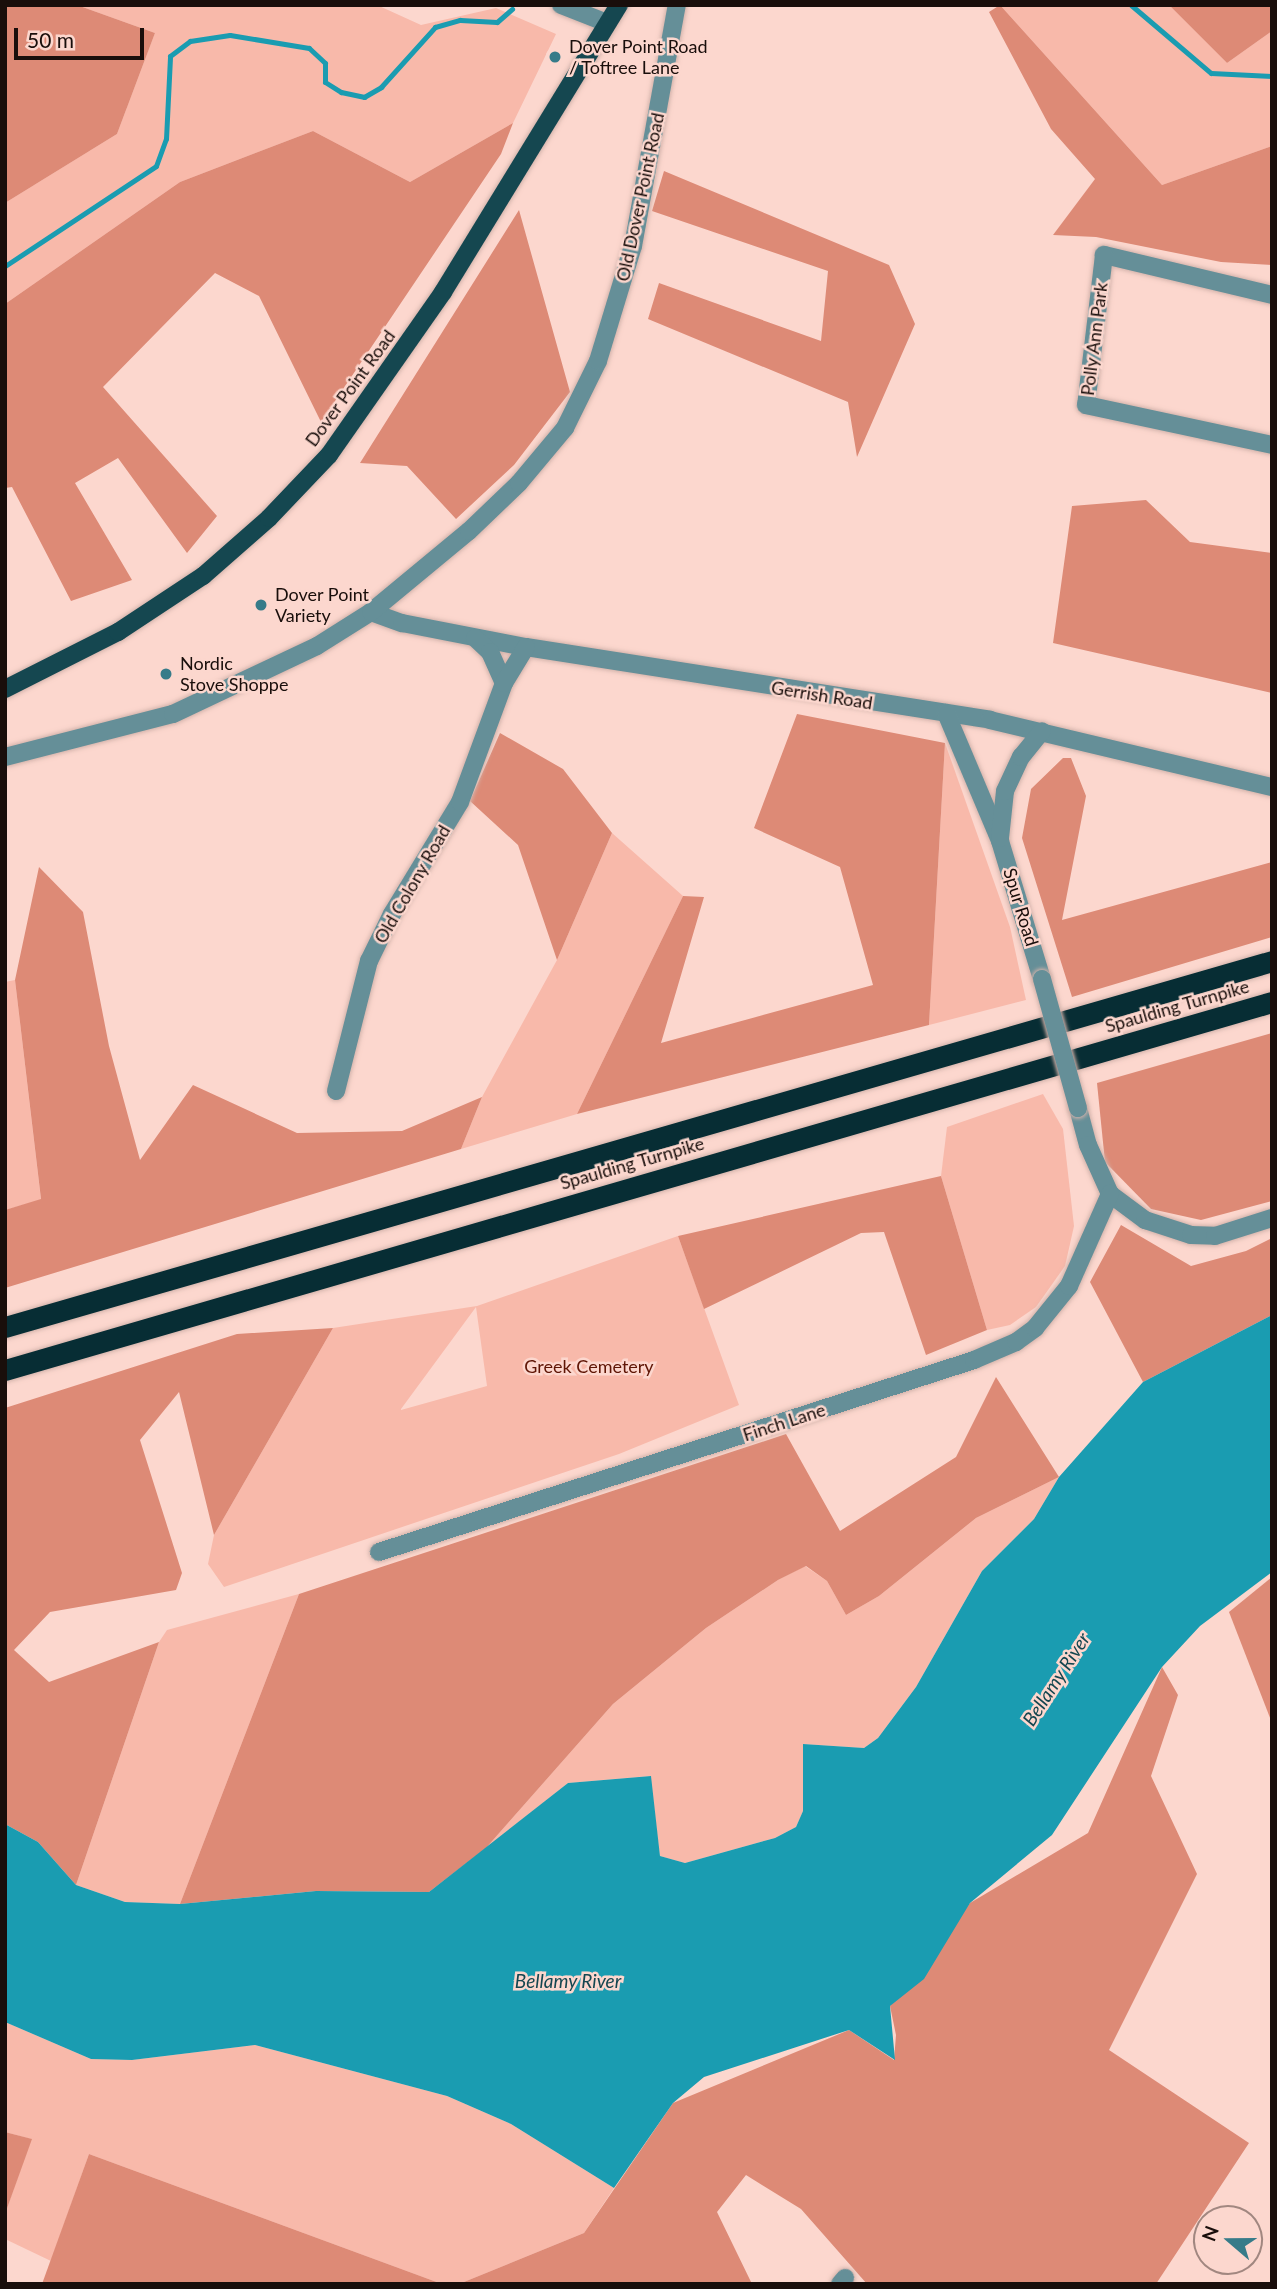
<!DOCTYPE html>
<style>
body{margin:0}
#map{position:relative;width:1277px;height:2289px;overflow:hidden;background:#fcd7ce;font-family:Lato,sans-serif}
div>[style]{position:absolute}
.green>*{inset:0;background:#f8b9aa}
.forest>*{inset:0;background:#dd8a76}
.water>*{inset:0;background:#1a9cb1}
.stream>*{height:5px;margin:-2.5px;padding:0 2.5px;transform-origin:2.5px;border-radius:2.5px;background:#1a9cb1}
.roads{filter:drop-shadow(0 0 2px #d3b3ab) drop-shadow(0 0 2px #d3b3ab)}
.minor>*{height:18px;margin:-9px;padding:0 9px;transform-origin:9px;border-radius:9px;background:#658f98}
.major>*{height:18px;margin:-9px;padding:0 9px;transform-origin:9px;border-radius:9px;background:#154750}
.highway>*{height:21px;margin:-10.5px;padding:0 10.5px;transform-origin:10.5px;border-radius:10.5px;background:#072d34}
.bridges{filter:drop-shadow(0 0 2px #d3b3ab) drop-shadow(0 0 2px #d3b3ab)}
.minor-bridge>*{height:18px;margin:-9px;padding:0 9px;transform-origin:9px;border-radius:9px;background:#658f98}
.dots>*{width:19px;height:19px;translate:-50% -50%;box-sizing:border-box;border:4px solid #fcd7ce;border-radius:50%}
span{translate:-50% -50%;white-space:nowrap;text-align:center;line-height:1.15;-webkit-text-stroke:5px #fcd7ce;paint-order:stroke}
.poi-label{font-size:18px;color:#190e0b}
.left{translate:0 -50%;text-align:left}
.street-label{font-size:18px;color:#190e0b}
.park-label{font-size:18px;color:#5f1505}
.water-label{font-size:19px;color:#144650;font-style:italic}
.frame{position:absolute;inset:0;border:7px solid #190e0b;pointer-events:none}
.north{position:absolute;left:1193px;top:2205px;width:70px;height:70px;box-sizing:border-box;background:#fcd7ce;border:2px solid #a18780;border-radius:50%;rotate:290deg;font-size:19px;font-weight:700;line-height:28px;text-align:center;color:#190e0b}
.north::after{content:'';display:block;margin:auto;width:24px;height:32px;background:#367b89;clip-path:polygon(50% 0,100% 100%,50% 72%,0 100%)}
.scale{position:absolute;left:14px;top:28px;width:130px;height:32px;box-sizing:border-box;border:4px solid #190e0b;border-top:0;padding-left:9px;font-size:21px;line-height:24px;white-space:nowrap;color:#190e0b;-webkit-text-stroke:5px #fcd7ce;paint-order:stroke}
</style>
<div id="map">
<div class="green">
<i style="clip-path:polygon(77px 5px,377px 5px,421px 25px,496px 8px,556px 34px,513px 123px,410px 182px,313px 131px,180px 182px,5px 304px,5px 203px,117px 134px,155px 33px)"></i>
<i style="clip-path:polygon(1000px 5px,1169px 5px,1227px 63px,1272px 31px,1272px 146px,1162px 185px)"></i>
<i style="clip-path:polygon(945px 743px,1010px 927px,1026px 1000px,929px 1025px)"></i>
<i style="clip-path:polygon(612px 833px,683px 896px,577px 1114px,461px 1149px,482px 1097px,557px 960px)"></i>
<i style="clip-path:polygon(15px 980px,41px 1200px,5px 1210px,5px 982px)"></i>
<i style="clip-path:polygon(1043px 1094px,1063px 1129px,1074px 1226px,1065px 1266px,1036px 1307px,1010px 1325px,987px 1330px,941px 1176px,947px 1127px)"></i>
<i style="clip-path:polygon(evenodd,678px 1236px,739px 1405px,619px 1454px,224px 1587px,208px 1564px,214px 1535px,333px 1328px,477px 1306px,678px 1236px,476px 1307px,487px 1386px,401px 1410px,401px 1409px,476px 1307px)"></i>
<i style="clip-path:polygon(1059px 1477px,1034px 1519px,982px 1571px,916px 1687px,878px 1738px,864px 1748px,803px 1744px,803px 1811px,796px 1827px,775px 1838px,685px 1863px,660px 1856px,650px 1776px,568px 1783px,486px 1848px,613px 1704px,706px 1628px,778px 1580px,805px 1566px,827px 1581px,846px 1615px,879px 1596px,976px 1518px)"></i>
<i style="clip-path:polygon(299px 1594px,180px 1904px,125px 1902px,76px 1885px,159px 1642px,167px 1630px)"></i>
<i style="clip-path:polygon(5px 2022px,91px 2059px,132px 2060px,255px 2045px,447px 2096px,511px 2124px,614px 2188px,584px 2233px,459px 2284px,442px 2284px,89px 2154px,51px 2261px,5px 2239px,5px 2214px,31px 2139px,5px 2132px)"></i>
</div>
<div class="forest">
<i style="clip-path:polygon(5px 5px,77px 5px,155px 33px,117px 134px,5px 203px)"></i>
<i style="clip-path:polygon(1000px 5px,1162px 185px,1272px 146px,1272px 265px,1221px 262px,1096px 237px,1053px 235px,1095px 179px,1051px 129px,989px 12px)"></i>
<i style="clip-path:polygon(1169px 5px,1272px 5px,1272px 31px,1227px 63px)"></i>
<i style="clip-path:polygon(513px 123px,501px 154px,321px 422px,259px 296px,215px 273px,103px 387px,217px 516px,187px 553px,118px 458px,75px 483px,132px 580px,71px 601px,12px 487px,5px 488px,5px 304px,180px 182px,313px 131px,410px 182px)"></i>
<i style="clip-path:polygon(664px 171px,889px 265px,915px 324px,857px 457px,848px 402px,648px 319px,659px 283px,821px 341px,828px 271px,652px 211px)"></i>
<i style="clip-path:polygon(519px 210px,570px 392px,514px 465px,456px 519px,407px 466px,360px 463px)"></i>
<i style="clip-path:polygon(1146px 500px,1190px 542px,1272px 553px,1272px 693px,1053px 643px,1072px 506px)"></i>
<i style="clip-path:polygon(797px 714px,945px 743px,929px 1025px,577px 1114px,683px 896px,704px 897px,661px 1043px,873px 985px,840px 867px,754px 828px)"></i>
<i style="clip-path:polygon(500px 733px,563px 769px,612px 833px,557px 960px,518px 845px,470px 801px)"></i>
<i style="clip-path:polygon(1063px 758px,1071px 758px,1086px 796px,1062px 920px,1272px 862px,1272px 937px,1072px 997px,1022px 838px,1031px 789px)"></i>
<i style="clip-path:polygon(39px 867px,83px 912px,109px 1046px,140px 1160px,193px 1085px,297px 1133px,402px 1131px,482px 1097px,461px 1149px,5px 1288px,5px 1210px,41px 1199px,15px 980px)"></i>
<i style="clip-path:polygon(1272px 1033px,1272px 1201px,1201px 1220px,1151px 1209px,1105px 1162px,1097px 1083px)"></i>
<i style="clip-path:polygon(941px 1176px,987px 1330px,926px 1355px,884px 1232px,861px 1233px,704px 1309px,678px 1236px)"></i>
<i style="clip-path:polygon(1121px 1225px,1191px 1266px,1246px 1251px,1272px 1238px,1272px 1315px,1143px 1382px,1090px 1282px)"></i>
<i style="clip-path:polygon(333px 1328px,214px 1535px,179px 1392px,140px 1440px,182px 1573px,176px 1590px,50px 1612px,14px 1650px,49px 1682px,159px 1642px,76px 1885px,38px 1842px,5px 1824px,5px 1408px,237px 1334px)"></i>
<i style="clip-path:polygon(996px 1377px,1059px 1477px,976px 1518px,879px 1596px,846px 1615px,827px 1581px,806px 1566px,778px 1580px,706px 1628px,613px 1704px,486px 1848px,429px 1892px,316px 1891px,180px 1904px,299px 1594px,786px 1434px,840px 1531px,956px 1457px)"></i>
<i style="clip-path:polygon(1272px 1577px,1272px 1723px,1229px 1612px)"></i>
<i style="clip-path:polygon(1162px 1667px,1178px 1695px,1151px 1776px,1197px 1874px,1109px 2050px,1249px 2143px,1156px 2284px,867px 2284px,801px 2209px,746px 2175px,717px 2212px,752px 2284px,459px 2284px,584px 2233px,673px 2103px,849px 2030px,894px 2060px,896px 2035px,890px 2006px,970px 1903px,1088px 1833px)"></i>
<i style="clip-path:polygon(5px 2132px,32px 2139px,5px 2214px)"></i>
<i style="clip-path:polygon(89px 2154px,442px 2284px,42px 2284px)"></i>
</div>
<div class="water">
<i style="clip-path:polygon(1272px 1315px,1272px 1572px,1200px 1626px,1162px 1667px,1052px 1835px,970px 1903px,924px 1979px,890px 2006px,895px 2060px,849px 2030px,704px 2077px,673px 2103px,614px 2188px,511px 2124px,447px 2096px,255px 2045px,132px 2060px,91px 2059px,5px 2022px,5px 1824px,38px 1842px,76px 1885px,125px 1902px,180px 1904px,316px 1891px,429px 1892px,568px 1783px,651px 1776px,660px 1856px,685px 1863px,775px 1838px,796px 1827px,803px 1811px,803px 1744px,864px 1748px,878px 1738px,916px 1687px,982px 1571px,1034px 1519px,1059px 1477px,1143px 1382px)"></i>
</div>
<div class="stream">
<i style="left:1131px;top:5px;width:105px;rotate:40.4deg"></i>
<i style="left:1211px;top:73px;width:61px;rotate:2.8deg"></i>
<i style="left:5px;top:266px;width:181px;rotate:-33.5deg"></i>
<i style="left:156px;top:166px;width:29px;rotate:-70deg"></i>
<i style="left:166px;top:139px;width:83px;rotate:-87.2deg"></i>
<i style="left:170px;top:56px;width:25px;rotate:-37deg"></i>
<i style="left:190px;top:41px;width:40px;rotate:-8.5deg"></i>
<i style="left:230px;top:35px;width:80px;rotate:9.3deg"></i>
<i style="left:309px;top:48px;width:22px;rotate:43deg"></i>
<i style="left:325px;top:63px;width:19px;rotate:90deg"></i>
<i style="left:325px;top:82px;width:19px;rotate:32deg"></i>
<i style="left:341px;top:92px;width:24px;rotate:12deg"></i>
<i style="left:364px;top:97px;width:20px;rotate:-30deg"></i>
<i style="left:381px;top:87px;width:81px;rotate:-48deg"></i>
<i style="left:435px;top:27px;width:26px;rotate:-16deg"></i>
<i style="left:460px;top:20px;width:37px;rotate:3deg"></i>
<i style="left:497px;top:22px;width:20px;rotate:-41deg"></i>
</div>
<div class="roads">
<div class="minor">
<i style="left:561px;top:5px;width:49px;rotate:21.4deg"></i>
<i style="left:1272px;top:295px;width:173px;rotate:-166.6deg"></i>
<i style="left:1104px;top:255px;width:151px;rotate:96.8deg"></i>
<i style="left:1086px;top:405px;width:190px;rotate:12.1deg"></i>
<i style="left:371px;top:612px;width:33px;rotate:20deg"></i>
<i style="left:402px;top:623px;width:126px;rotate:11deg"></i>
<i style="left:526px;top:647px;width:470px;rotate:8.9deg"></i>
<i style="left:990px;top:720px;width:290px;rotate:13.4deg"></i>
<i style="left:475px;top:638px;width:21px;rotate:43deg"></i>
<i style="left:490px;top:652px;width:34px;rotate:66deg"></i>
<i style="left:946px;top:713px;width:139px;rotate:67.1deg"></i>
<i style="left:1000px;top:841px;width:144px;rotate:73.1deg"></i>
<i style="left:5px;top:757px;width:173px;rotate:-14.4deg"></i>
<i style="left:173px;top:714px;width:159px;rotate:-25.3deg"></i>
<i style="left:317px;top:646px;width:64px;rotate:-32.2deg"></i>
<i style="left:371px;top:612px;width:127px;rotate:-39.6deg"></i>
<i style="left:469px;top:531px;width:69px;rotate:-43.8deg"></i>
<i style="left:519px;top:483px;width:72px;rotate:-50.1deg"></i>
<i style="left:565px;top:428px;width:75px;rotate:-63.8deg"></i>
<i style="left:598px;top:361px;width:120px;rotate:-73.1deg"></i>
<i style="left:633px;top:246px;width:245px;rotate:-79.7deg"></i>
<i style="left:1000px;top:838px;width:47px;rotate:-83.9deg"></i>
<i style="left:1005px;top:791px;width:38px;rotate:-65deg"></i>
<i style="left:1021px;top:757px;width:33px;rotate:-51deg"></i>
<i style="left:336px;top:1091px;width:134px;rotate:-75.8deg"></i>
<i style="left:369px;top:961px;width:52px;rotate:-63.9deg"></i>
<i style="left:392px;top:914px;width:131px;rotate:-58.7deg"></i>
<i style="left:460px;top:802px;width:127px;rotate:-69.7deg"></i>
<i style="left:504px;top:683px;width:42px;rotate:-58.6deg"></i>
<i style="left:1078px;top:1108px;width:38px;rotate:75deg"></i>
<i style="left:1088px;top:1145px;width:54px;rotate:65.8deg"></i>
<i style="left:1110px;top:1194px;width:44px;rotate:36.6deg"></i>
<i style="left:1145px;top:1220px;width:48px;rotate:18.1deg"></i>
<i style="left:1191px;top:1235px;width:24px;rotate:2deg"></i>
<i style="left:1215px;top:1236px;width:60px;rotate:-17.5deg"></i>
<i style="left:379px;top:1552px;width:625px;rotate:-17.88deg"></i>
<i style="left:974px;top:1360px;width:46px;rotate:-23.2deg"></i>
<i style="left:1016px;top:1342px;width:24px;rotate:-36deg"></i>
<i style="left:1035px;top:1328px;width:54px;rotate:-51deg"></i>
<i style="left:1069px;top:1286px;width:101px;rotate:-66deg"></i>
<i style="left:840px;top:2284px;width:8px;rotate:-50deg"></i>
</div>
<div class="major">
<i style="left:5px;top:689px;width:127px;rotate:-26.8deg"></i>
<i style="left:118px;top:632px;width:102px;rotate:-33.4deg"></i>
<i style="left:203px;top:576px;width:88px;rotate:-41.3deg"></i>
<i style="left:269px;top:518px;width:87px;rotate:-46.4deg"></i>
<i style="left:329px;top:455px;width:199px;rotate:-55deg"></i>
<i style="left:443px;top:292px;width:337px;rotate:-58.5deg"></i>
</div>
<div class="highway">
<i style="left:5px;top:1327px;width:1319px;rotate:-16.11deg"></i>
<i style="left:5px;top:1370px;width:1319px;rotate:-16.2deg"></i>
</div>
</div>
<div class="bridges">
<div class="minor-bridge">
<i style="left:1042px;top:979px;width:134px;rotate:74.4deg"></i>
</div>
</div>
<div class="dots">
<i style="left:555px;top:57px;background:#367b89"></i>
<i style="left:261px;top:605px;background:#367b89"></i>
<i style="left:166px;top:674px;background:#367b89"></i>
</div>
<div class="poi-label">
<span class="left" style="left:569px;top:57px">Dover Point Road<br>/ Toftree Lane</span>
<span class="left" style="left:275px;top:605px">Dover Point<br>Variety</span>
<span class="left" style="left:180px;top:674px">Nordic<br>Stove Shoppe</span>
</div>
<div class="street-label">
<span style="left:640px;top:197px;rotate:-78deg">Old Dover Point Road</span>
<span style="left:1094px;top:339px;rotate:-83deg">Polly Ann Park</span>
<span style="left:350px;top:388px;rotate:-54deg">Dover Point Road</span>
<span style="left:822px;top:695px;rotate:9deg">Gerrish Road</span>
<span style="left:412px;top:884px;rotate:-60deg">Old Colony Road</span>
<span style="left:1021px;top:907px;rotate:73deg">Spur Road</span>
<span style="left:1177px;top:1006px;rotate:-16deg">Spaulding Turnpike</span>
<span style="left:632px;top:1163px;rotate:-16deg">Spaulding Turnpike</span>
<span style="left:784px;top:1422px;rotate:-18deg">Finch Lane</span>
</div>
<div class="park-label">
<span style="left:589px;top:1366px">Greek Cemetery</span>
</div>
<div class="water-label">
<span style="left:1056px;top:1679px;rotate:-57deg">Bellamy River</span>
<span style="left:568px;top:1981px">Bellamy River</span>
</div>
<div class="frame"></div>
<div class="north">N</div>
<div class="scale">50 m</div>
</div>
